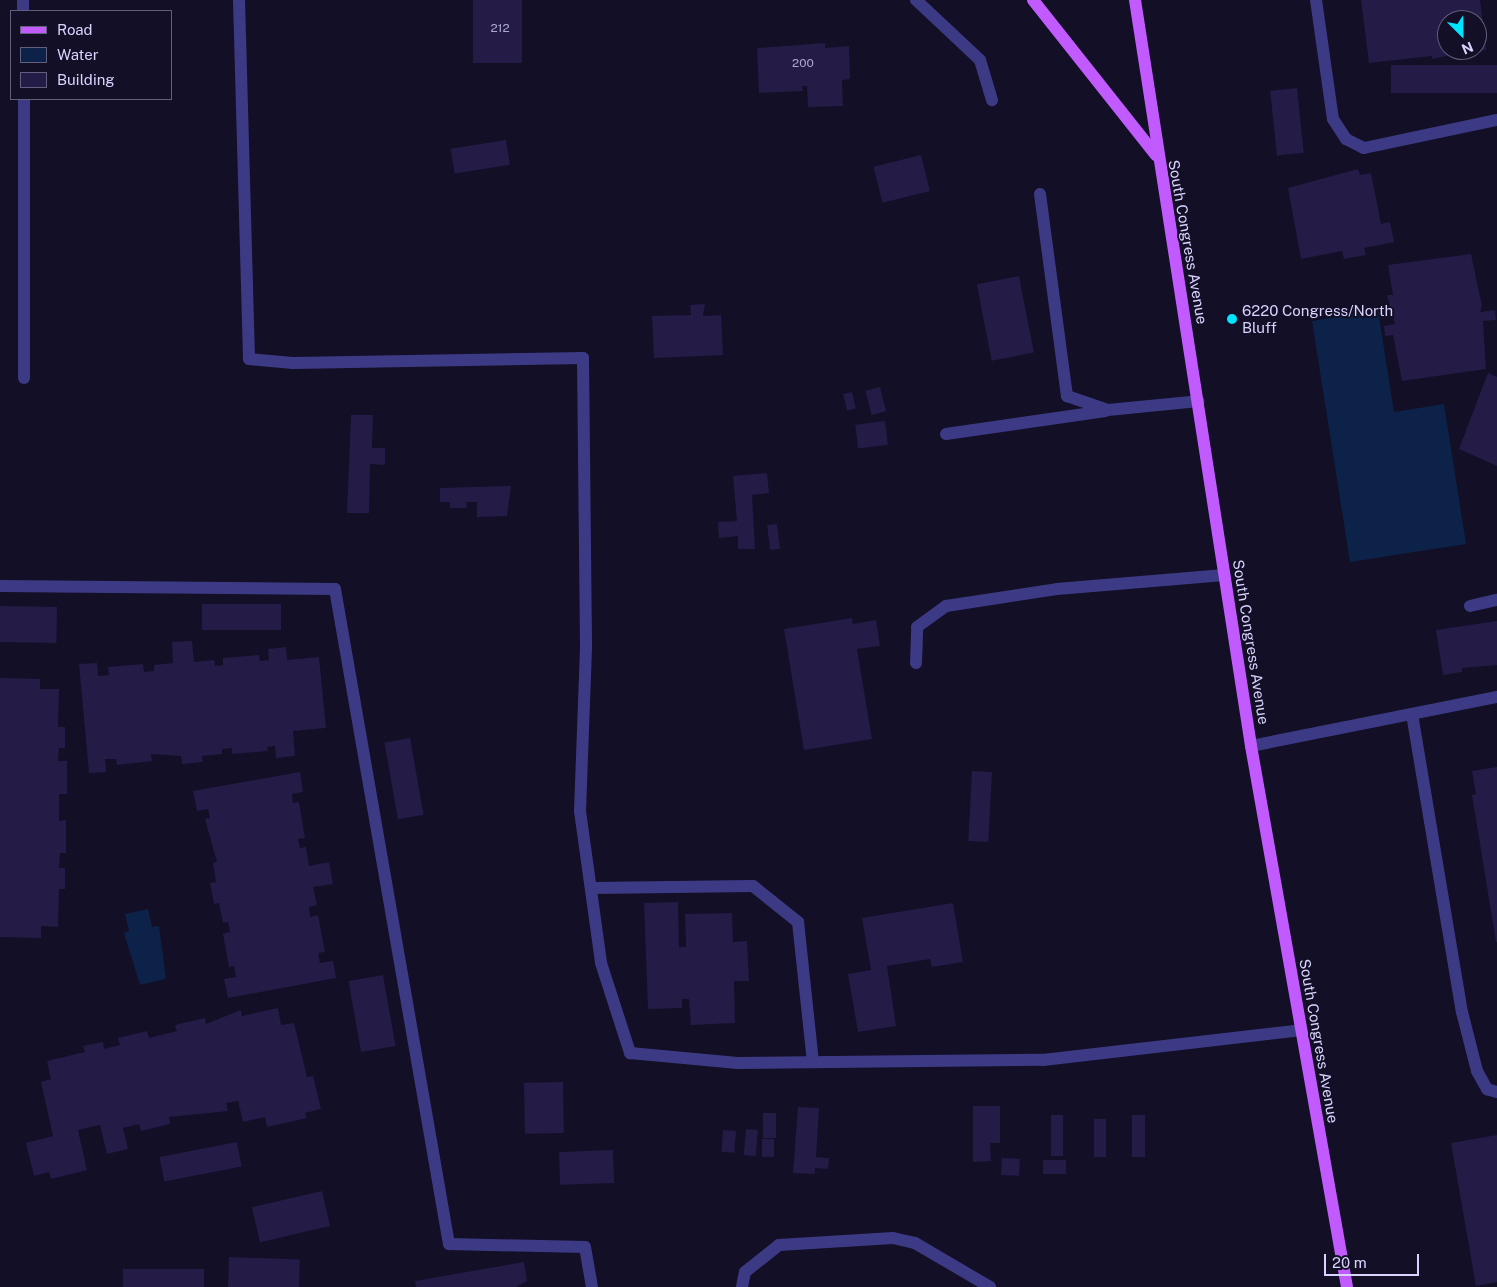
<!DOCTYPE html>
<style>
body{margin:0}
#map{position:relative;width:1497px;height:1287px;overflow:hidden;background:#130f26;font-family:"Public Sans",sans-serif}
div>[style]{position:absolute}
.water>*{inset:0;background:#0c2248}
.building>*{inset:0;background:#241b47;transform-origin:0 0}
.service>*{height:12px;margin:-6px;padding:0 6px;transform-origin:6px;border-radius:6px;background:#3d3a85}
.primary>*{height:12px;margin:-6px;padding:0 6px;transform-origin:6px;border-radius:6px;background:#c25bff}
.dots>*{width:14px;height:14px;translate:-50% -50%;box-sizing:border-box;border:2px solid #130f26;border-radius:50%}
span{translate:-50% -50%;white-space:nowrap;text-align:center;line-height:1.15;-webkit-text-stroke:4px #130f26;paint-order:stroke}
.number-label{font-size:12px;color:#aca6d1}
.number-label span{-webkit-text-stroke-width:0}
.street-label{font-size:15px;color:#d9d4ff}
.poi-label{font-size:15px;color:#d9d4ff}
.left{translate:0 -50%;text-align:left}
.legend{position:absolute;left:10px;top:10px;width:162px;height:90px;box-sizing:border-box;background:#130f26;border:1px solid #625e7d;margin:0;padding:6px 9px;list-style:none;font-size:15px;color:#d9d4ff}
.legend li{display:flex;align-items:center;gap:10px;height:25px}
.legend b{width:25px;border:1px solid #625e7d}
.north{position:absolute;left:1437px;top:10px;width:50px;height:50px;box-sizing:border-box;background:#130f26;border:1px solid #625e7d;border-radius:50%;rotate:157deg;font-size:14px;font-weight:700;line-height:20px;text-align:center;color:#d9d4ff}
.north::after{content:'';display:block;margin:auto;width:18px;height:22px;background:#00e5ff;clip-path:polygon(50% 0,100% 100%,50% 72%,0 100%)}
.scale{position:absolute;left:1324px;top:1254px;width:95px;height:22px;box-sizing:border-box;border:2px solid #d9d4ff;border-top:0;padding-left:6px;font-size:15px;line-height:18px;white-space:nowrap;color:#d9d4ff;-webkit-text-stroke:4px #130f26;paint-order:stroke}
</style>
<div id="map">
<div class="water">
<i style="clip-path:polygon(1378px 310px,1394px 412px,1444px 404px,1466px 544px,1350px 562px,1312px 321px)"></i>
<i style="clip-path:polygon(148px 909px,152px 927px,159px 926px,166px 979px,140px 985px,124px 933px,129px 931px,125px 914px)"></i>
</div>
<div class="building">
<i style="left:473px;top:0;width:49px;height:63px"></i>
<i style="clip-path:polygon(1361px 0,1480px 0,1486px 50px,1477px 51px,1477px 20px,1447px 20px,1447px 50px,1471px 51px,1432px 59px,1432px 56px,1369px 63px)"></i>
<i style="clip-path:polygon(825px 43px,825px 48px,849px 46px,850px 79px,842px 80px,843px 106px,808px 107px,807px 86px,802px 86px,803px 91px,759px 93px,757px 48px)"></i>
<i style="left:1497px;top:65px;width:28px;height:106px;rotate:90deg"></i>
<i style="left:1297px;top:88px;width:65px;height:27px;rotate:84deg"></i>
<i style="left:506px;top:140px;width:25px;height:56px;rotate:81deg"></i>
<i style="left:921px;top:155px;width:37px;height:49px;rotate:76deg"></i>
<i style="clip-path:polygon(1358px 169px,1360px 175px,1371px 173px,1381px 224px,1390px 222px,1394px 242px,1364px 248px,1366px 255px,1344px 259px,1342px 251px,1301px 259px,1288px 188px)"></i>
<i style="clip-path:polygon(1471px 254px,1482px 306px,1480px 312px,1495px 310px,1496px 320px,1483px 321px,1486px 369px,1402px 381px,1393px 335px,1385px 336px,1384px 326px,1395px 324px,1387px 295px,1393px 295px,1388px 265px)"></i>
<i style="left:1019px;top:276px;width:78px;height:43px;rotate:79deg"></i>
<i style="clip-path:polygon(705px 304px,703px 316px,721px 315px,723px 355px,654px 358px,652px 316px,691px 315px,690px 305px)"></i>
<i style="clip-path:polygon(1488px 373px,1497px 377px,1497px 466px,1459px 449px)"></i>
<i style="left:880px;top:387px;width:25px;height:15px;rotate:76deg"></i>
<i style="left:852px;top:392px;width:17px;height:9px;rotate:77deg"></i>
<i style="clip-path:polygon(351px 415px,373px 415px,372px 448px,385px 448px,385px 465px,370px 464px,369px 513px,347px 513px)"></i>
<i style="left:885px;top:421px;width:24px;height:30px;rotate:83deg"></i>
<i style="clip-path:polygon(767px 473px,769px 493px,752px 495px,755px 549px,738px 549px,738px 536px,719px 538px,718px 522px,737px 521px,733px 476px)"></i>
<i style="clip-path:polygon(511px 486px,507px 516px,477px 517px,477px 502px,466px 502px,467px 508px,450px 508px,450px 502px,440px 502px,440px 488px)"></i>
<i style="left:777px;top:524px;width:25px;height:10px;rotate:83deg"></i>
<i style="left:202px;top:604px;width:79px;height:26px"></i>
<i style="left:0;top:606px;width:57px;height:36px;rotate:1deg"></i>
<i style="clip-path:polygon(852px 618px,853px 624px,876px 620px,880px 646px,857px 649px,872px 739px,804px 750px,784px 629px)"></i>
<i style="clip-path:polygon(1497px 621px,1497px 665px,1462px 668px,1462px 672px,1443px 675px,1436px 630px)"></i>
<i style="clip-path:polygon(192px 641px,194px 662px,214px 660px,215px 666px,223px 665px,223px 658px,259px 655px,260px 661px,269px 660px,268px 649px,286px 647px,287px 660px,319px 657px,326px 728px,293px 731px,295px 756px,276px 758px,275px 746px,267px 747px,268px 751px,232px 754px,232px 748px,222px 749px,222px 754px,202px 756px,203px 762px,182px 764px,181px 756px,151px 754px,152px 761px,117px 765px,116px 759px,105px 759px,106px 772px,89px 773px,79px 664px,97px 663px,98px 676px,109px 675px,108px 667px,143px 664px,144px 672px,154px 671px,154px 665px,173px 663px,172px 642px)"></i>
<i style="clip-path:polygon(0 678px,40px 679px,40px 689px,59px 689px,58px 727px,65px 727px,65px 748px,59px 748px,58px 761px,67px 761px,67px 794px,59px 794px,59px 821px,66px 820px,66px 853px,60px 853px,59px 868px,65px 868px,65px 889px,59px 889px,58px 927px,41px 926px,41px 938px,0 937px)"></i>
<i style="left:410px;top:738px;width:78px;height:26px;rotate:80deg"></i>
<i style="clip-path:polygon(1497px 767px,1497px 942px,1496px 942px,1472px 795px,1476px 794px,1472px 771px)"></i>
<i style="left:972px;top:771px;width:20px;height:70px;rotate:3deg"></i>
<i style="clip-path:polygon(300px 772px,303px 792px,292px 794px,293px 803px,299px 802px,305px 838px,298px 839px,300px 848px,306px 847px,309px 866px,329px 862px,333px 884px,313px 887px,317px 905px,309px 907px,310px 917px,318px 915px,325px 952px,318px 953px,320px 963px,333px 961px,336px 978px,228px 998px,224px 979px,236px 977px,234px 966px,229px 967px,223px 934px,230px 932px,228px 922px,223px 923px,219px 903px,214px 904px,210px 883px,216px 882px,213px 863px,217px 862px,205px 819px,210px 818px,208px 809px,197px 811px,193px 791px)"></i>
<i style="clip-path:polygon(678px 902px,679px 947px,686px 947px,685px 914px,732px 913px,733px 942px,747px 941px,749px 981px,734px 981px,735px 1023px,691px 1025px,689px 999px,682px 999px,682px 1008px,648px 1009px,644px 903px)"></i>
<i style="clip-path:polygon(953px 903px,963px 962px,932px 967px,930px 959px,887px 966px,896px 1026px,858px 1032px,848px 974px,871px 970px,862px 918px)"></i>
<i style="left:383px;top:975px;width:72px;height:35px;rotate:80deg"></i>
<i style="clip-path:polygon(278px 1008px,281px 1025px,294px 1023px,307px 1077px,313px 1076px,321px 1109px,305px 1113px,307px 1118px,267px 1127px,265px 1117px,243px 1122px,238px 1101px,226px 1103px,228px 1111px,169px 1117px,170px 1124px,141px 1131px,139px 1124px,123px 1128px,128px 1149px,107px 1154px,100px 1125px,78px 1130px,87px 1170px,51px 1179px,49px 1172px,34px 1176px,26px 1143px,53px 1136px,41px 1082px,51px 1079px,47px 1061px,85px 1052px,83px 1046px,103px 1042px,104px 1049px,120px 1045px,118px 1038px,147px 1031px,149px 1038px,177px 1031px,175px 1025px,205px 1018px,206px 1024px,241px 1010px,242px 1016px)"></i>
<i style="left:563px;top:1082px;width:51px;height:39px;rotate:89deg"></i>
<i style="clip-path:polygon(973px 1106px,1000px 1106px,1000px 1143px,990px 1143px,991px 1161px,973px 1162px)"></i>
<i style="clip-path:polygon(798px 1107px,819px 1108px,816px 1157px,829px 1158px,828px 1169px,815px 1168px,815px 1174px,793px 1173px)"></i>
<i style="left:763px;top:1113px;width:13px;height:25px"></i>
<i style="left:1051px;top:1115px;width:12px;height:41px"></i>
<i style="left:1132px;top:1115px;width:13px;height:42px"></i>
<i style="left:1094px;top:1119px;width:12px;height:38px"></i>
<i style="left:746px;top:1129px;width:12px;height:26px;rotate:5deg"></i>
<i style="left:723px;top:1130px;width:13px;height:22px;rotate:4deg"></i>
<i style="clip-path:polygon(1497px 1135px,1497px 1282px,1476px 1286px,1451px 1143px)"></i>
<i style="left:762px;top:1139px;width:12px;height:18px"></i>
<i style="left:237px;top:1142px;width:25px;height:79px;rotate:79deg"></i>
<i style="left:613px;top:1150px;width:33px;height:54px;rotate:88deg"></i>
<i style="left:1002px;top:1158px;width:18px;height:17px;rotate:3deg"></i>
<i style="left:1066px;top:1160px;width:14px;height:23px;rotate:90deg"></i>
<i style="left:322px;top:1191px;width:36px;height:72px;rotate:77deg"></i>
<i style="left:229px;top:1257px;width:71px;height:30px;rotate:2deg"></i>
<i style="clip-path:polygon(524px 1262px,527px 1281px,516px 1287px,416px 1287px,415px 1281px)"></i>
<i style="left:123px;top:1269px;width:81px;height:18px"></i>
</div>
<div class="service">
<i style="left:23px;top:0;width:11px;rotate:90deg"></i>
<i style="left:239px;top:0;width:359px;rotate:88.4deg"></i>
<i style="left:249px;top:359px;width:44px;rotate:5.2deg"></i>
<i style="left:293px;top:363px;width:290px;rotate:-1deg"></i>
<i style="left:583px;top:358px;width:290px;rotate:89.4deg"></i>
<i style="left:586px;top:648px;width:163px;rotate:92.1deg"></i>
<i style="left:580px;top:811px;width:153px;rotate:82.1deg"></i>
<i style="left:601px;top:963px;width:95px;rotate:72.1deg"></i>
<i style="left:630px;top:1053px;width:108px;rotate:5.3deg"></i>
<i style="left:738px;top:1063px;width:305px;rotate:-0.6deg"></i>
<i style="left:1043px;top:1060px;width:260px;rotate:-6.6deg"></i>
<i style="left:916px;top:0;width:88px;rotate:43.2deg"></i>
<i style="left:980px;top:60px;width:42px;rotate:73.3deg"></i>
<i style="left:1316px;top:0;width:120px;rotate:81.9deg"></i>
<i style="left:1333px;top:119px;width:24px;rotate:57deg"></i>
<i style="left:1346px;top:139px;width:20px;rotate:27deg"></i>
<i style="left:1364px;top:148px;width:136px;rotate:-11.9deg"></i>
<i style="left:24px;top:99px;width:279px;rotate:90deg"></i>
<i style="left:1040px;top:194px;width:204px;rotate:82.4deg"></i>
<i style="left:1067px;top:396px;width:43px;rotate:18.9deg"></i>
<i style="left:1108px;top:410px;width:91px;rotate:-5.6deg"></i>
<i style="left:946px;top:434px;width:161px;rotate:-8.2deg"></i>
<i style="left:0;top:586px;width:335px;rotate:0.5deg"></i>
<i style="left:335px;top:589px;width:665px;rotate:80.13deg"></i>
<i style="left:449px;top:1244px;width:136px;rotate:1.3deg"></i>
<i style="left:585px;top:1247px;width:41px;rotate:80.1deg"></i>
<i style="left:1470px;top:606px;width:28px;rotate:-13deg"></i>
<i style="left:916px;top:663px;width:36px;rotate:-88deg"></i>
<i style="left:917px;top:627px;width:36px;rotate:-36deg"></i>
<i style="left:946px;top:606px;width:112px;rotate:-8.7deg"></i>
<i style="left:1057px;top:589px;width:168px;rotate:-4.8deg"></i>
<i style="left:1412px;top:714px;width:302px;rotate:80.5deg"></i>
<i style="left:1462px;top:1012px;width:61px;rotate:75.7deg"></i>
<i style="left:1477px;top:1071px;width:21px;rotate:61deg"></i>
<i style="left:1487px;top:1089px;width:10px;rotate:17deg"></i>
<i style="left:1251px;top:746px;width:251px;rotate:-11.3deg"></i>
<i style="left:591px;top:888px;width:162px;rotate:-0.7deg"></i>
<i style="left:753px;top:886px;width:58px;rotate:38.7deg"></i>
<i style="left:798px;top:922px;width:141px;rotate:83.9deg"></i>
<i style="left:742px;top:1287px;width:15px;rotate:-79deg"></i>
<i style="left:745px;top:1272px;width:43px;rotate:-38.5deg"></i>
<i style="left:779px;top:1245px;width:114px;rotate:-3.5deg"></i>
<i style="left:893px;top:1238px;width:23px;rotate:13deg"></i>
<i style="left:915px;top:1243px;width:87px;rotate:30.4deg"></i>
</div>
<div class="primary">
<i style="left:1033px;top:0;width:198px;rotate:51.6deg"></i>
<i style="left:1135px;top:0;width:755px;rotate:81.16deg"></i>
<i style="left:1251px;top:746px;width:549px;rotate:79.94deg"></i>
</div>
<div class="dots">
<i style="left:1232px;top:319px;background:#00e5ff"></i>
</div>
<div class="number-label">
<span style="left:500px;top:29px">212</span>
<span style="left:803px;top:64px">200</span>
</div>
<div class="street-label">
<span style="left:1188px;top:242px;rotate:80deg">South Congress Avenue</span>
<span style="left:1251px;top:642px;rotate:81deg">South Congress Avenue</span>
<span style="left:1319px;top:1041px;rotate:80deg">South Congress Avenue</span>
</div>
<div class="poi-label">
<span class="left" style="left:1242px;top:319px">6220 Congress/North<br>Bluff</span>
</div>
<ul class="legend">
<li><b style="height:6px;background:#c25bff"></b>Road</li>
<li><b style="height:14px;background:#0c2248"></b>Water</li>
<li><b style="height:14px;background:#241b47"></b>Building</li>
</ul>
<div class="north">N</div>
<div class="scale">20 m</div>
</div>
